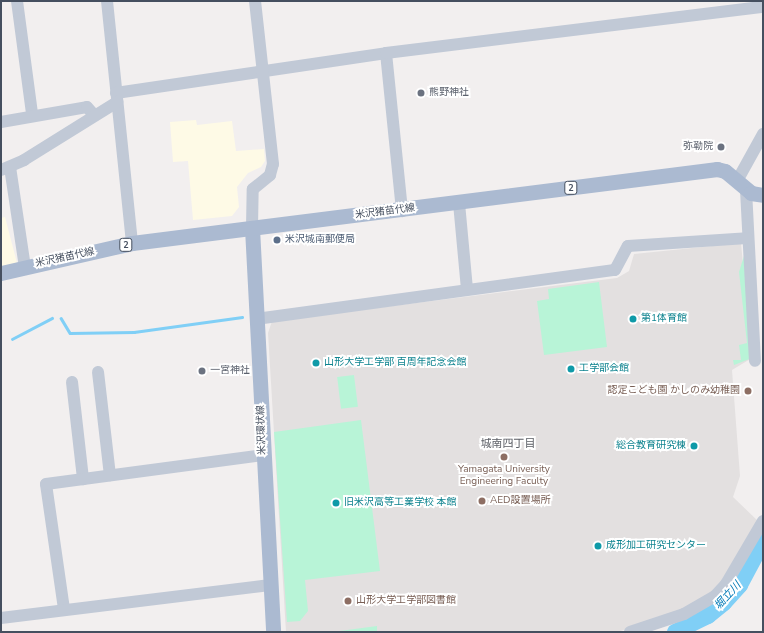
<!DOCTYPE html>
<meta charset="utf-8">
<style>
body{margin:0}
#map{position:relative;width:764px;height:633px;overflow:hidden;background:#f2efef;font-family:"Nunito Sans","Noto Sans JP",sans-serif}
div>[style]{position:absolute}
.commercial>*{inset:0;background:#fefae6}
.education>*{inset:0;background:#e3e0e0}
.green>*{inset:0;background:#b8f4d7;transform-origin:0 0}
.stream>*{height:2.5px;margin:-1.25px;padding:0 1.25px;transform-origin:1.25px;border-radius:1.25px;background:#80cff6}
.river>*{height:16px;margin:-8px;padding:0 8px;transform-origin:8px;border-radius:8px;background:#80cff6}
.minor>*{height:12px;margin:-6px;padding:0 6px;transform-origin:6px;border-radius:6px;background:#c1c9d6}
.major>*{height:15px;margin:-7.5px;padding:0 7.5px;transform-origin:7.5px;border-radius:7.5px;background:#abbad1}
.dots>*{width:11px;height:11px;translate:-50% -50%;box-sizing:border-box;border:2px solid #fff;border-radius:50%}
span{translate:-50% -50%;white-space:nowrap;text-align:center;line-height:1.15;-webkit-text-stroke:4px #fff;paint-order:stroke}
.shield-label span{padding:1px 3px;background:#fff;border:1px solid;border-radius:3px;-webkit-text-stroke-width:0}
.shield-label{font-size:9px;color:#454f5f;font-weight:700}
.worship-label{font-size:10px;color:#5b616d}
.left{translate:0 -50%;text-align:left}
.right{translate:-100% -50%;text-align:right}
.street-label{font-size:10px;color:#454f5f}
.service-label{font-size:10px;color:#4e5e75}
.culture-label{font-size:10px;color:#0d838f}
.education-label{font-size:10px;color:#785e54}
.neighbourhood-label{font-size:11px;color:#5b5e65}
.water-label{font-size:11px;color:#0079b6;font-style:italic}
.frame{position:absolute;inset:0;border:2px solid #454f5f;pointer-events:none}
</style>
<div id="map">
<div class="commercial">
<i style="clip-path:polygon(196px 120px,197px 125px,232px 121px,236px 151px,264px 149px,265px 161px,261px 167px,248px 173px,237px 187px,239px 207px,232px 216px,193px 220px,188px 161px,173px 162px,170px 122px)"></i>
<i style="clip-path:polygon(5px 217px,17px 263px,1px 267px,1px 218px)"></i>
</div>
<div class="education">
<i style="clip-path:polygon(741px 243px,752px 358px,732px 370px,740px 476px,733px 497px,758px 521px,715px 592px,677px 613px,617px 632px,286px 632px,268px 333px,272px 321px,617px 278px,629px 271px,634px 254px)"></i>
</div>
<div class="green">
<i style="clip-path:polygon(744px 256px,752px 358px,734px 365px,733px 360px,741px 360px,739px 345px,747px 343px,739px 272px)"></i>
<i style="clip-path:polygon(599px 282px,607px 347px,544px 355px,537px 301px,549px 299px,548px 289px)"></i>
<i style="left:354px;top:375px;width:32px;height:17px;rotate:83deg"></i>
<i style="clip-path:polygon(361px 420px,380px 571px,305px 580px,308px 611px,300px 621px,287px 622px,274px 432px)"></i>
<i style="clip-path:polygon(377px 626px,377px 632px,332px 632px)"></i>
</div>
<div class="stream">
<i style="left:61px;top:318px;width:17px;rotate:59deg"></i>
<i style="left:70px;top:333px;width:64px;rotate:-0.9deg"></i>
<i style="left:134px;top:332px;width:109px;rotate:-7.9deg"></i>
<i style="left:12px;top:339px;width:45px;rotate:-27.7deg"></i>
</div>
<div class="river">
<i style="left:675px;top:632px;width:37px;rotate:-26deg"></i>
<i style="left:708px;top:616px;width:21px;rotate:-39deg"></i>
<i style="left:724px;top:603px;width:24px;rotate:-48deg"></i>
<i style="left:740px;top:585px;width:49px;rotate:-61.9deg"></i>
</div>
<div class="minor">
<i style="left:17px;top:1px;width:114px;rotate:82.4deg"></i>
<i style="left:107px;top:1px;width:243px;rotate:84.1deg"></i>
<i style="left:386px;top:53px;width:159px;rotate:84.2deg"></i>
<i style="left:116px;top:93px;width:273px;rotate:-8.4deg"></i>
<i style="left:386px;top:53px;width:380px;rotate:-7deg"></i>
<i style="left:1px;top:122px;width:87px;rotate:-9.9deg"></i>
<i style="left:87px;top:107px;width:9px;rotate:49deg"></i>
<i style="left:10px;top:167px;width:101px;rotate:81.5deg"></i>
<i style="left:1px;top:170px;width:25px;rotate:-23deg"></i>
<i style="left:24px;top:160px;width:110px;rotate:-31.9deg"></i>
<i style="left:737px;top:181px;width:54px;rotate:-61deg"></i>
<i style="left:746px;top:190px;width:171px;rotate:87deg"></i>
<i style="left:459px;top:203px;width:87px;rotate:84.7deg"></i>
<i style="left:252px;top:228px;width:39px;rotate:-89deg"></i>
<i style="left:253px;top:189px;width:22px;rotate:-39deg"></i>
<i style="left:270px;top:175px;width:11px;rotate:-75deg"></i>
<i style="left:273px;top:164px;width:164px;rotate:-96.3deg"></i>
<i style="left:256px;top:319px;width:362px;rotate:-7.8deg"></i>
<i style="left:615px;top:270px;width:27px;rotate:-62deg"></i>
<i style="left:628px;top:246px;width:119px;rotate:-3.8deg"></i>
<i style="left:98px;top:372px;width:104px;rotate:83.4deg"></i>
<i style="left:72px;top:382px;width:98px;rotate:83.5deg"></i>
<i style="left:64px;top:609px;width:126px;rotate:-98.2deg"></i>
<i style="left:46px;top:484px;width:219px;rotate:-7.6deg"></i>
<i style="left:1px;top:618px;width:271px;rotate:-7deg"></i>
<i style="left:630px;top:632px;width:57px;rotate:-18.4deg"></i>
<i style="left:684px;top:614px;width:34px;rotate:-30deg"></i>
<i style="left:714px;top:597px;width:18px;rotate:-47deg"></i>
<i style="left:726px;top:584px;width:73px;rotate:-59.6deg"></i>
</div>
<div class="major">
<i style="left:252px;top:228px;width:405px;rotate:87deg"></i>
<i style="left:1px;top:273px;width:134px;rotate:-12.9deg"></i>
<i style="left:132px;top:243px;width:590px;rotate:-7.21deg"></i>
<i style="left:717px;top:169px;width:8px;rotate:14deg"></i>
<i style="left:725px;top:171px;width:34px;rotate:40deg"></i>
<i style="left:751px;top:193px;width:12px;rotate:9deg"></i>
</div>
<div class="dots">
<i style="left:421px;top:93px;background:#6b7280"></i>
<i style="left:721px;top:147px;background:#6b7280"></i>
<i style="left:277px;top:240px;background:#5c6f8a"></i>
<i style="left:633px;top:319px;background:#0f9aa8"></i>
<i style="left:316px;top:363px;background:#0f9aa8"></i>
<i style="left:571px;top:369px;background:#0f9aa8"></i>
<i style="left:202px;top:371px;background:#6b7280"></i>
<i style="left:748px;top:391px;background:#8d6e63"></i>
<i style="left:694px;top:446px;background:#0f9aa8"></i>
<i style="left:504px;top:457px;background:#8d6e63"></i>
<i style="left:482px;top:501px;background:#8d6e63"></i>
<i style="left:336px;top:503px;background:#0f9aa8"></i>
<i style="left:598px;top:546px;background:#0f9aa8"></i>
<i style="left:348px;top:601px;background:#8d6e63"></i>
</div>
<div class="shield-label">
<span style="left:571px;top:188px">2</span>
<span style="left:126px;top:245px">2</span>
</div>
<div class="worship-label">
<span class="left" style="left:429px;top:93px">熊野神社</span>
<span class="right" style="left:713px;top:147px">弥勒院</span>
<span class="left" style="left:210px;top:371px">一宮神社</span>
</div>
<div class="street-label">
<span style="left:385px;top:212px;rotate:-7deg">米沢猪苗代線</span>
<span style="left:65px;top:258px;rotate:-12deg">米沢猪苗代線</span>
<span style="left:262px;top:430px;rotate:-92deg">米沢環状線</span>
</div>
<div class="service-label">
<span class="left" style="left:285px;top:240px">米沢城南郵便局</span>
</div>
<div class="culture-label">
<span class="left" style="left:641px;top:319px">第1体育館</span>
<span class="left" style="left:324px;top:363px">山形大学工学部 百周年記念会館</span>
<span class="left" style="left:579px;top:369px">工学部会館</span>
<span class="right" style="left:686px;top:446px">総合教育研究棟</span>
<span class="left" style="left:344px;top:503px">旧米沢高等工業学校 本館</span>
<span class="left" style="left:606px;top:546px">成形加工研究センター</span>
</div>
<div class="education-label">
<span class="right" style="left:740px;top:391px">認定こども園 かしのみ幼稚園</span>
<span style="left:504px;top:475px">Yamagata University<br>Engineering Faculty</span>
<span class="left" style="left:490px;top:501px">AED設置場所</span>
<span class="left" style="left:356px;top:601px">山形大学工学部図書館</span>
</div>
<div class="neighbourhood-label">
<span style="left:508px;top:444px">城南四丁目</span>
</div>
<div class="water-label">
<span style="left:728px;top:596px;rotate:-47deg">堀立川</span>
</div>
<div class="frame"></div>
</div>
